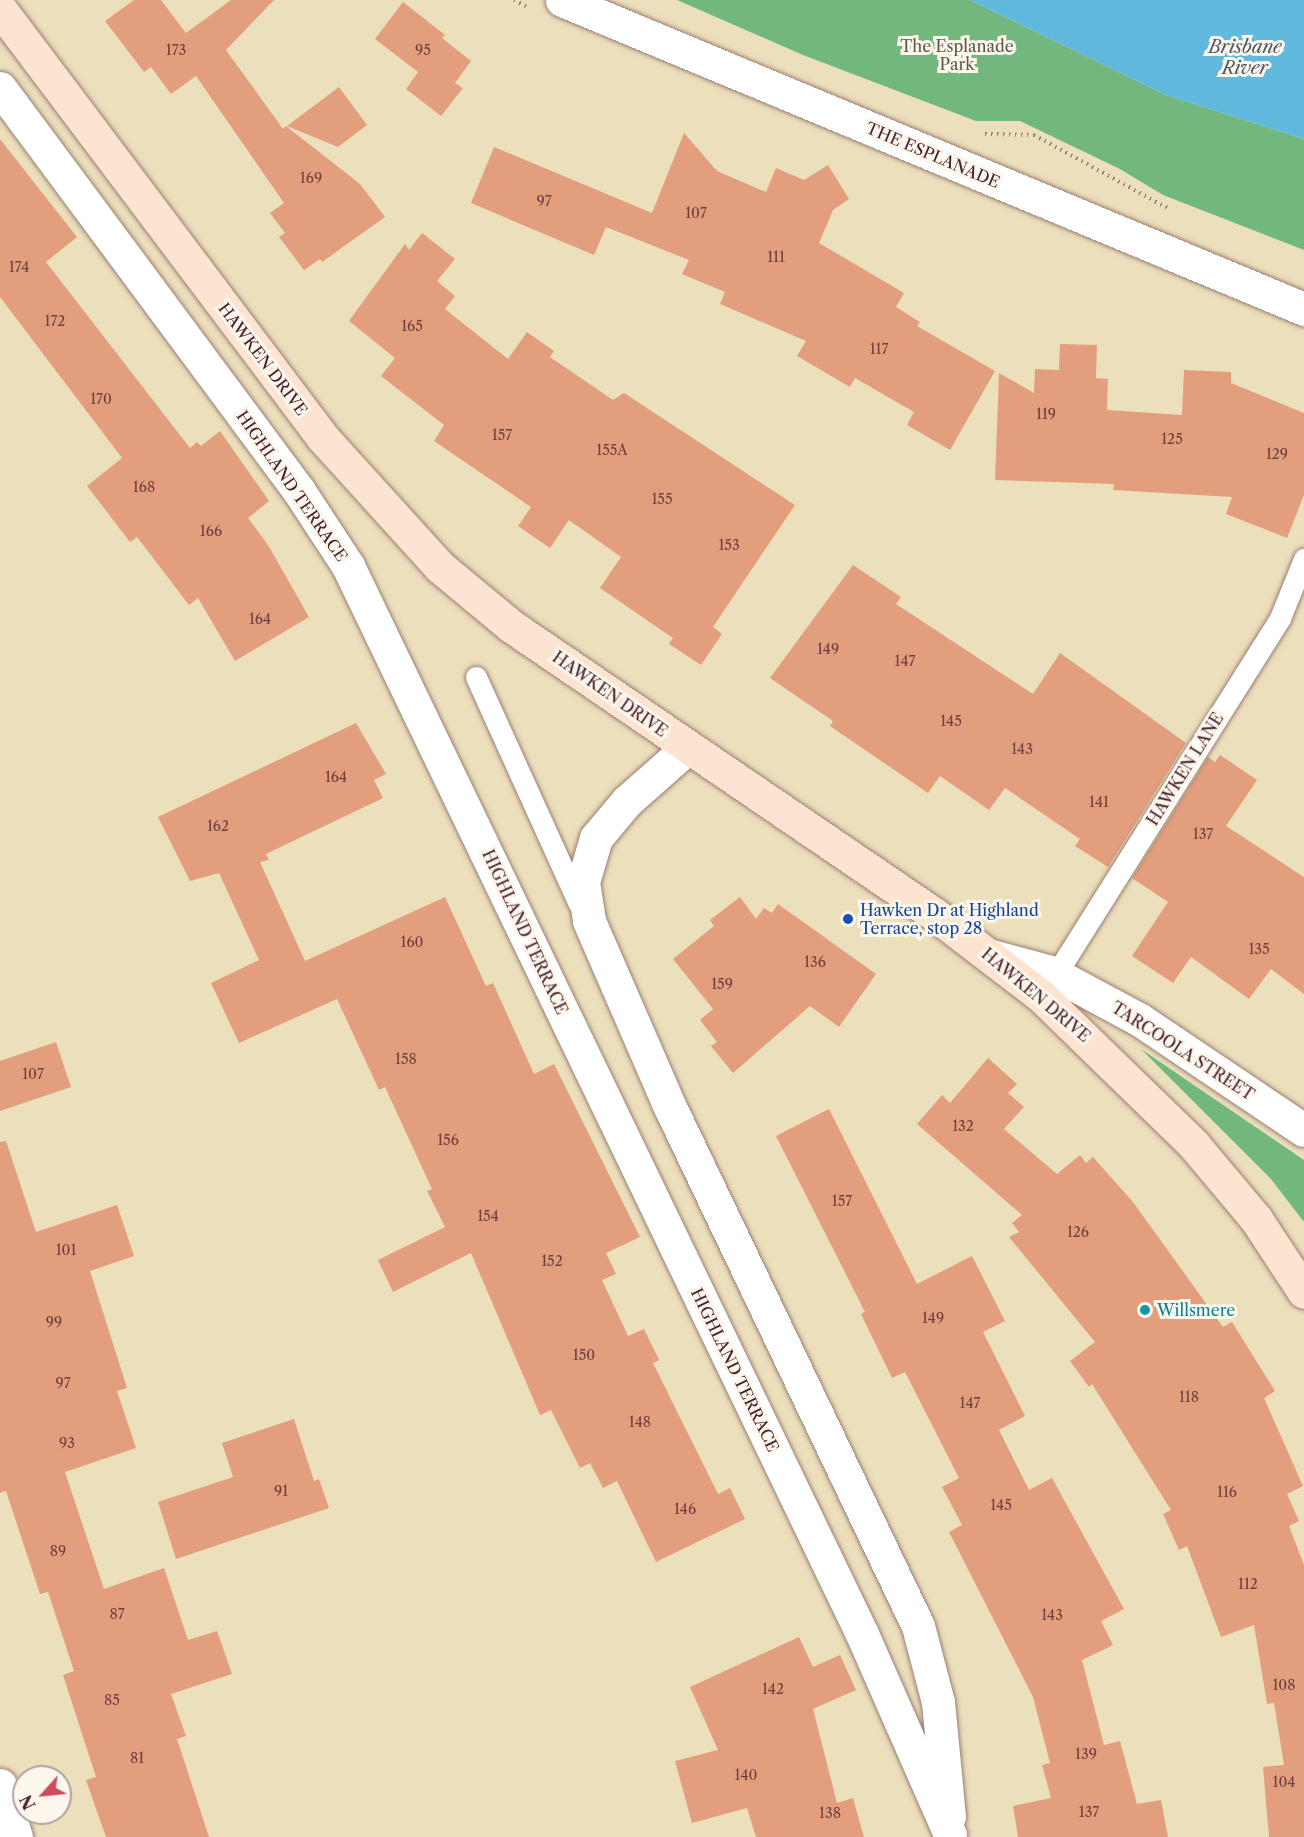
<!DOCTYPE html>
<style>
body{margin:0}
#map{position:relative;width:1304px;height:1837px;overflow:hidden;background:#ecdfbc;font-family:"Libre Caslon Text",serif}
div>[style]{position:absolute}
.forest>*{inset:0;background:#72b87e}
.water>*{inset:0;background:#61b9de}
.building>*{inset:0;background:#e39f7d}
.path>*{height:4px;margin-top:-2px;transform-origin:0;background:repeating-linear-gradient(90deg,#9b7f74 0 1.5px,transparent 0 6px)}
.roads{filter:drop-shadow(0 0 2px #9b7f74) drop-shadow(0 0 2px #9b7f74)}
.service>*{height:21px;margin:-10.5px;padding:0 10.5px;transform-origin:10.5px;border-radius:10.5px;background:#fff}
.minor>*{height:33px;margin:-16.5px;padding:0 16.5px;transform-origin:16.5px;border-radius:16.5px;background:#fff}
.secondary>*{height:33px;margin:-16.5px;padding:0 16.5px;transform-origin:16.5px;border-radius:16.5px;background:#fde4d0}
.dots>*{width:16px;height:16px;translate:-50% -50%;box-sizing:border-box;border:3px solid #fbf7ec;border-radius:50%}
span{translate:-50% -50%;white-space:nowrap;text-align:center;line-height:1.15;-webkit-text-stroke:6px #fbf7ec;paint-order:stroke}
.number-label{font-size:14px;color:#703f40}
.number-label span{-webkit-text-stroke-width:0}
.park-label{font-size:16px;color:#5e564a}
.street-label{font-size:16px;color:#4a1f2b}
.transit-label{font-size:16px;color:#164399}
.left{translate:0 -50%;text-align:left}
.culture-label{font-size:16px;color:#0d838f}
.water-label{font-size:18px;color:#52556a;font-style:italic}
.north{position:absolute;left:12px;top:1765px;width:60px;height:60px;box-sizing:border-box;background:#fbf7ec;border:2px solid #b4a19f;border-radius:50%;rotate:243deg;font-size:16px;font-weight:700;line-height:24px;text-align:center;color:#4a1f2b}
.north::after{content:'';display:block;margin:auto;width:21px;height:27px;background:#d1495b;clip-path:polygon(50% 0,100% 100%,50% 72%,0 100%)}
</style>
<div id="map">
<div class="forest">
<i style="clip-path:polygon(677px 0,970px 0,1166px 95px,1304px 139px,1304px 250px,1163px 195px,1120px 169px,1020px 121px,976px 121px,803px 55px)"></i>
<i style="clip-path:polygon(1141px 1049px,1304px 1160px,1304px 1222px,1271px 1179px)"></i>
</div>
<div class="water">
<i style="clip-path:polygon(970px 0,1304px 0,1304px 139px,1166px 95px)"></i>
</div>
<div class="building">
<i style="clip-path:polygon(134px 0,161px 0,186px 33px,231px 0,274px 0,226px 50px,283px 129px,286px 126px,360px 184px,385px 217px,322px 262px,320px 259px,304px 270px,279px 237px,285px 233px,270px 213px,284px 203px,196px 76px,171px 94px,151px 67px,144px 72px,105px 21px)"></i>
<i style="clip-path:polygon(403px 2px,445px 35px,442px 38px,471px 61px,455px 83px,463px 88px,441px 116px,406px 89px,418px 72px,375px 39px)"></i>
<i style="clip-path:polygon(339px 87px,367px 125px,338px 147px,287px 126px)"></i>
<i style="clip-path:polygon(684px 133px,717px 171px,766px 192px,776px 168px,804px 180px,828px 165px,849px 199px,833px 210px,819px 243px,904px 293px,896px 307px,920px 322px,917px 326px,995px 371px,950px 450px,907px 425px,914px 412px,855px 378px,850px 387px,797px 356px,806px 341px,720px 304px,725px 292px,682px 274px,689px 260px,606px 227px,594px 255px,471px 203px,494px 147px,652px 213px)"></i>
<i style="clip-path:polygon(0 139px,77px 237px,46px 262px,190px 448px,197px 442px,201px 446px,220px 431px,269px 501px,248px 518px,268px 545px,309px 617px,235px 661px,198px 598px,189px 605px,137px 537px,130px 542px,87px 486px,122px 458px,0 297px)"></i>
<i style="clip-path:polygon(422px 233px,455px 259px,437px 281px,455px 296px,445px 309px,508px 359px,527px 332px,554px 351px,550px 357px,613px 400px,624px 393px,795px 505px,713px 627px,722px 634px,701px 665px,669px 644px,673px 638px,600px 588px,621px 557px,569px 520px,550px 548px,518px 526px,531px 507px,434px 441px,444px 425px,381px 376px,395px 358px,349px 321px,405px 244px,409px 250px)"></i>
<i style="clip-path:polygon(1060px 344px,1097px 345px,1096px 378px,1108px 379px,1107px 410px,1182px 415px,1184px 370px,1231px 372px,1231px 383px,1304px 413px,1304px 495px,1287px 538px,1226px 514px,1232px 497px,1113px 490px,1114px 484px,995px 480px,999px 373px,1034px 393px,1035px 369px,1059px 370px)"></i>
<i style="clip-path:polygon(853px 565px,901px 597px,896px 604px,1033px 694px,1060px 653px,1186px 743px,1108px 867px,1075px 846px,1080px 839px,1005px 788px,989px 810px,940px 776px,928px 793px,830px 726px,833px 721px,770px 678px)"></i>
<i style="clip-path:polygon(356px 723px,386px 774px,374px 780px,383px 798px,266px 854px,269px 860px,260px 862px,305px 961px,445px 897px,486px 986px,493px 983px,534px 1074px,554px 1064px,640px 1237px,606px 1253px,616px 1274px,602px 1280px,628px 1336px,644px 1329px,659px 1360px,653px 1363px,718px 1494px,730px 1488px,745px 1519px,656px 1562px,617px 1481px,603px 1488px,590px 1463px,580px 1468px,551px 1410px,540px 1415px,471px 1253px,393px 1292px,378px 1260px,445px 1227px,427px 1191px,432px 1189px,385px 1087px,379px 1090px,337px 999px,239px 1043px,211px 983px,259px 960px,219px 873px,190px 881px,158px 817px)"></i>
<i style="clip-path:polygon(1220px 755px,1257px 780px,1226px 826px,1304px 877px,1304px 994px,1271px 969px,1249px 999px,1191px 957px,1173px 983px,1132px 956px,1168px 902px,1132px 878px,1208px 757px,1215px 762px)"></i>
<i style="clip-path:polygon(740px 897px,756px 919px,764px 908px,772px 913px,778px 904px,876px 974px,839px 1027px,810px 1006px,733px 1073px,711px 1046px,717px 1042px,700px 1020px,713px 1009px,673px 959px,714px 926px,710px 920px)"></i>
<i style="clip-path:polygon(56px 1042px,71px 1087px,0 1111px,0 1061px)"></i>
<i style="clip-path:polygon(988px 1058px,1017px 1084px,1008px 1093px,1024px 1107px,1004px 1129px,1057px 1174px,1080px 1155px,1086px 1163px,1093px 1157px,1133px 1202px,1223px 1327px,1232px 1322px,1275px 1391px,1264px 1398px,1303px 1486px,1287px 1494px,1299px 1521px,1289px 1526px,1304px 1565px,1304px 1837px,1269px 1837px,1263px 1767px,1284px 1765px,1274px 1703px,1267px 1704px,1254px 1625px,1221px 1637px,1187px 1546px,1179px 1550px,1163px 1514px,1171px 1510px,1092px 1384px,1089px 1387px,1070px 1361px,1095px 1342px,1009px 1237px,1019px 1232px,1012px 1223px,1022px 1215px,917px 1124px,942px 1095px,950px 1103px)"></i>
<i style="clip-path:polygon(829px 1109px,917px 1284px,972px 1256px,1005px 1321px,983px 1332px,1025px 1416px,999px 1430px,1029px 1490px,1052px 1478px,1124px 1609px,1101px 1621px,1113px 1645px,1082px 1660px,1104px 1745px,1120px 1741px,1137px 1804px,1161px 1800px,1168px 1837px,1018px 1837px,1013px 1806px,1051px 1798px,1042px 1765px,1050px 1763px,1033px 1697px,949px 1532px,962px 1525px,942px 1487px,959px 1478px,905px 1372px,892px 1378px,861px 1314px,865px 1312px,776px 1136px)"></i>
<i style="clip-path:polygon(6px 1141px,36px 1232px,117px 1205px,134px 1256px,90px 1271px,127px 1388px,117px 1391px,136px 1448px,65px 1472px,104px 1589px,164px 1568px,188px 1640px,217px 1631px,232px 1674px,171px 1694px,186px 1736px,177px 1739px,209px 1837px,106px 1837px,86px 1780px,96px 1777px,63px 1675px,74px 1671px,48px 1592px,40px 1594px,6px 1491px,0 1493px,0 1142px)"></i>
<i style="clip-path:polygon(294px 1419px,314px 1481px,319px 1479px,329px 1508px,176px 1559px,158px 1502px,233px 1477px,222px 1443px)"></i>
<i style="clip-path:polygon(799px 1637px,813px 1667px,840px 1655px,856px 1690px,813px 1709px,837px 1803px,853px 1798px,864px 1837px,756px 1837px,747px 1808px,692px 1823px,675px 1761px,718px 1750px,690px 1687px)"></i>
</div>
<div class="path">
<i style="left:514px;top:0;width:15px;rotate:28deg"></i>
<i style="left:985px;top:134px;width:49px;rotate:1.2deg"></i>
<i style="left:1034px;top:135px;width:154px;rotate:28.7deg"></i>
</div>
<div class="roads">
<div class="service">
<i style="left:476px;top:677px;width:249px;rotate:65.6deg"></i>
<i style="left:1056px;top:974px;width:421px;rotate:-57.8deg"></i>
<i style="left:1280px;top:618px;width:64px;rotate:-67.9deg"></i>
</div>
<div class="minor">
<i style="left:562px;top:0;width:804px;rotate:22.61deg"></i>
<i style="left:0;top:88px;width:502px;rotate:53.43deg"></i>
<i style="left:299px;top:491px;width:90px;rotate:56.8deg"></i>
<i style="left:348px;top:566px;width:1185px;rotate:64.3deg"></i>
<i style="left:862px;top:1634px;width:219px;rotate:66.3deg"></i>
<i style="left:687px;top:748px;width:80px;rotate:138.5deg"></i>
<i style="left:627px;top:801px;width:48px;rotate:130deg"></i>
<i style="left:596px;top:838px;width:46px;rotate:106.5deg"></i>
<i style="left:583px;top:882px;width:39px;rotate:81deg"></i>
<i style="left:589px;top:921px;width:201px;rotate:66.5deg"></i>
<i style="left:669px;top:1105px;width:577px;rotate:64.46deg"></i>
<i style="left:918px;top:1626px;width:79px;rotate:75.3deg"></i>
<i style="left:938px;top:1702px;width:115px;rotate:84.5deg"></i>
<i style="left:991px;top:956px;width:62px;rotate:14.9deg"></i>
<i style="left:1051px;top:972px;width:101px;rotate:28.3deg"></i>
<i style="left:1140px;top:1020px;width:197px;rotate:33.9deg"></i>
<i style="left:0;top:1785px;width:54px;rotate:72.9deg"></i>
</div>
<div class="secondary">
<i style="left:0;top:9px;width:537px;rotate:53.02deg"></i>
<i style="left:323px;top:438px;width:174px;rotate:47.8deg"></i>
<i style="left:440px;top:567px;width:92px;rotate:39.7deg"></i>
<i style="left:511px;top:626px;width:512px;rotate:34.25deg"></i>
<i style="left:934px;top:914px;width:133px;rotate:37.4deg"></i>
<i style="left:1040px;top:995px;width:215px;rotate:44.2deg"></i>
<i style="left:1194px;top:1145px;width:97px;rotate:50deg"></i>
<i style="left:1256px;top:1219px;width:87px;rotate:56.7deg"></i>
</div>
</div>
<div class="dots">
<i style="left:848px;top:919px;background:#1a4fb4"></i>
<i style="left:1145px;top:1310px;background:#0f9aa8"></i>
</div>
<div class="number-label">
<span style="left:176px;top:50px">173</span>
<span style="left:423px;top:50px">95</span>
<span style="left:311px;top:178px">169</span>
<span style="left:544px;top:201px">97</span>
<span style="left:696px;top:213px">107</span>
<span style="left:776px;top:257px">111</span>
<span style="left:19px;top:267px">174</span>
<span style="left:55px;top:321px">172</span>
<span style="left:412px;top:326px">165</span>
<span style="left:879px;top:349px">117</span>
<span style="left:101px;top:399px">170</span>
<span style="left:1046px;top:414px">119</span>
<span style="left:502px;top:435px">157</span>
<span style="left:1172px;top:439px">125</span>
<span style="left:612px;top:450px">155A</span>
<span style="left:1277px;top:454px">129</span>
<span style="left:144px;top:487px">168</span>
<span style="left:662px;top:499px">155</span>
<span style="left:211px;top:531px">166</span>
<span style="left:729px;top:545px">153</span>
<span style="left:260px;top:619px">164</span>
<span style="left:828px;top:649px">149</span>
<span style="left:905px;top:661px">147</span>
<span style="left:951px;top:721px">145</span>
<span style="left:1022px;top:749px">143</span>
<span style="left:336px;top:777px">164</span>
<span style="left:1099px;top:802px">141</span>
<span style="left:218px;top:826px">162</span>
<span style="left:1203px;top:834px">137</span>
<span style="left:412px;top:942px">160</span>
<span style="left:1259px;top:949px">135</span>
<span style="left:815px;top:962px">136</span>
<span style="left:722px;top:984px">159</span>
<span style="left:406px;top:1059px">158</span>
<span style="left:33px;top:1074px">107</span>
<span style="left:963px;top:1126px">132</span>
<span style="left:448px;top:1140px">156</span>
<span style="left:842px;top:1201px">157</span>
<span style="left:488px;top:1216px">154</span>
<span style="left:1078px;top:1232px">126</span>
<span style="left:66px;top:1250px">101</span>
<span style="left:552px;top:1261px">152</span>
<span style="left:933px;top:1318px">149</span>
<span style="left:54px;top:1322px">99</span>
<span style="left:584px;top:1355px">150</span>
<span style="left:63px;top:1383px">97</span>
<span style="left:1189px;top:1397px">118</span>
<span style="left:970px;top:1403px">147</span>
<span style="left:640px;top:1422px">148</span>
<span style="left:67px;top:1443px">93</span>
<span style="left:281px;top:1491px">91</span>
<span style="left:1227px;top:1492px">116</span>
<span style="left:1001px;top:1505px">145</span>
<span style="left:685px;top:1509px">146</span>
<span style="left:58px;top:1551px">89</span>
<span style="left:1248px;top:1584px">112</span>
<span style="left:117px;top:1614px">87</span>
<span style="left:1052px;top:1615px">143</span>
<span style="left:1284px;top:1685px">108</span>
<span style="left:773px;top:1689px">142</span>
<span style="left:112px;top:1700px">85</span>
<span style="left:1086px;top:1754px">139</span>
<span style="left:137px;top:1758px">81</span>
<span style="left:746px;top:1775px">140</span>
<span style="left:1284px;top:1782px">104</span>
<span style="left:1089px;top:1812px">137</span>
<span style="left:830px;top:1813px">138</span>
</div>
<div class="park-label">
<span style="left:957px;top:55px">The Esplanade<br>Park</span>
</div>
<div class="street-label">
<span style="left:933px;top:155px;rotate:23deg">THE ESPLANADE</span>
<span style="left:263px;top:359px;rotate:53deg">HAWKEN DRIVE</span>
<span style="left:292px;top:486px;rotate:55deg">HIGHLAND TERRACE</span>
<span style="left:610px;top:694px;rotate:35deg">HAWKEN DRIVE</span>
<span style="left:1185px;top:769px;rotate:-58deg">HAWKEN LANE</span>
<span style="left:525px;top:932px;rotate:65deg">HIGHLAND TERRACE</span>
<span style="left:1036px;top:995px;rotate:40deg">HAWKEN DRIVE</span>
<span style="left:1183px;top:1051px;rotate:33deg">TARCOOLA STREET</span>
<span style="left:735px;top:1370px;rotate:64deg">HIGHLAND TERRACE</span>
</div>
<div class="transit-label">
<span class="left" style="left:860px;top:919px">Hawken Dr at Highland<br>Terrace, stop 28</span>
</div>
<div class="culture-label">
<span class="left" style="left:1157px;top:1310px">Willsmere</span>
</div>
<div class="water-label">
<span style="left:1245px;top:58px">Brisbane<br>River</span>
</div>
<div class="north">N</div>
</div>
